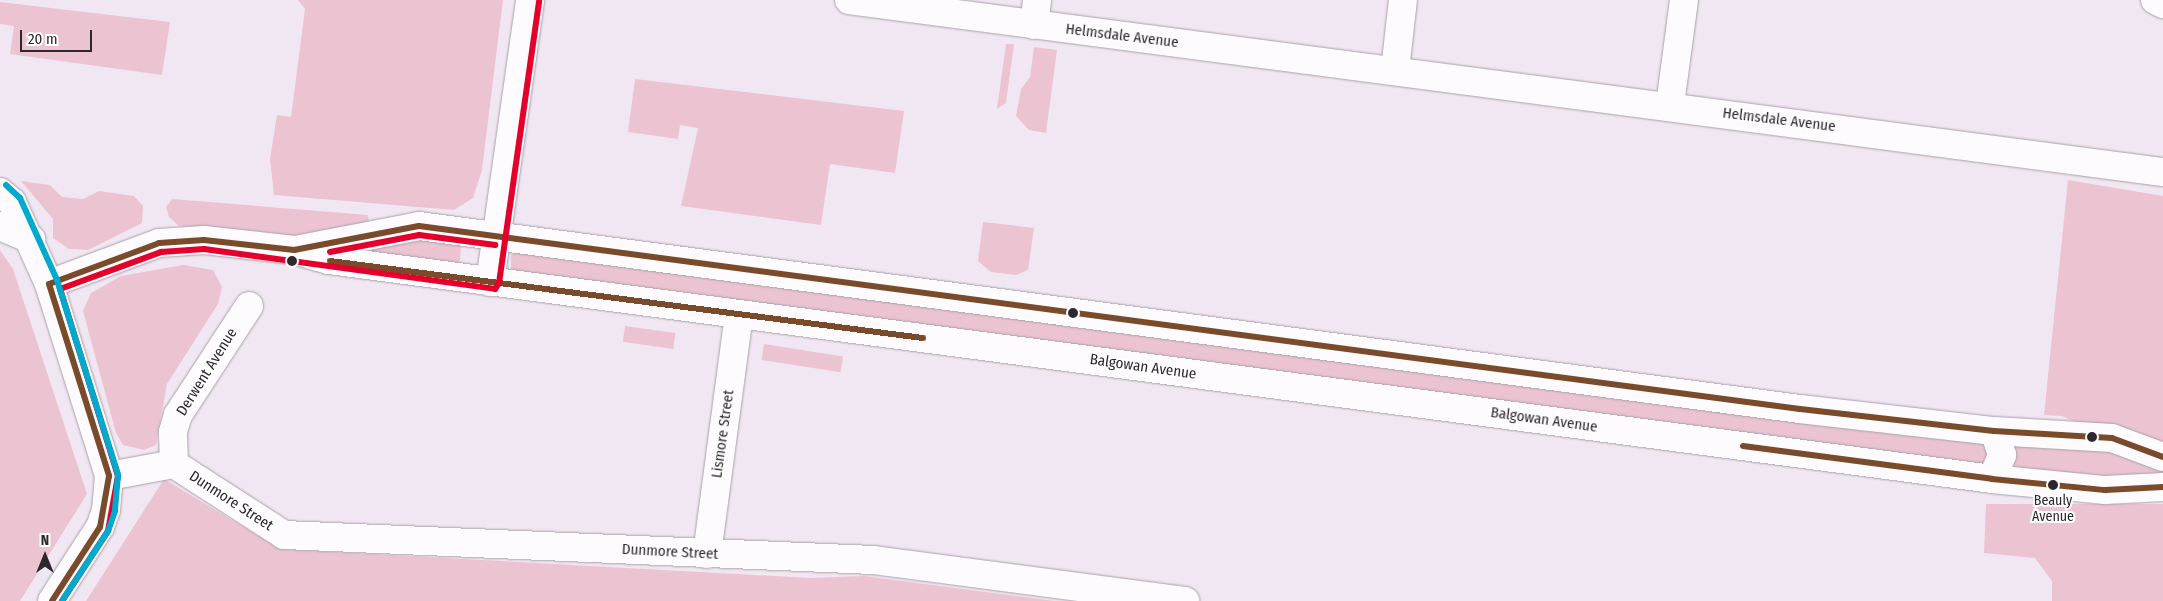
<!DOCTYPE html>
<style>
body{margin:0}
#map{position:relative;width:2163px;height:601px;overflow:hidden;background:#f1e7f2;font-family:"Fira Sans Condensed",sans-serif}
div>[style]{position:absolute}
.green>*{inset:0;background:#ecc4d1;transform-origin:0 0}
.roads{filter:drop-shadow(0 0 1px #a8a1a9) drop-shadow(0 0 1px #a8a1a9)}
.minor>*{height:28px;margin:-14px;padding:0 14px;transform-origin:14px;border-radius:14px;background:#fdfbfd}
.tertiary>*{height:28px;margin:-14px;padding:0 14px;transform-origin:14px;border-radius:14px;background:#fdfbfd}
.bus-1>*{height:6px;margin:-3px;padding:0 3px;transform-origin:3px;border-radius:3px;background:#7a4b2a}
.bus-2>*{height:6px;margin:-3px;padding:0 3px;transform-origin:3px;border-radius:3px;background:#e4002b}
.bus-3>*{height:6px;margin:-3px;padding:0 3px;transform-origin:3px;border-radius:3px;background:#00a9ce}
.dots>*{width:14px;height:14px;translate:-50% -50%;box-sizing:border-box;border:2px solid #fff;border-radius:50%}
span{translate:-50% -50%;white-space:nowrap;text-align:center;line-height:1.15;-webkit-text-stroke:4px #fff;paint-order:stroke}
.bus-label{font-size:14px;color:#2d272e}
.street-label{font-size:15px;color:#2d272e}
.north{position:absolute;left:20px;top:531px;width:50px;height:50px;-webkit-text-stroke:4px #fff;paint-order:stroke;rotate:0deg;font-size:14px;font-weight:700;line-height:20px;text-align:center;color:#2d272e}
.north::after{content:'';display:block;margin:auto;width:18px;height:22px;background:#2d272e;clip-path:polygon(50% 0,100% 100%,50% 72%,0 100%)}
.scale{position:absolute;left:20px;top:30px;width:72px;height:22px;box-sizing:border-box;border:2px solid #2d272e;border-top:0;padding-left:6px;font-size:15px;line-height:18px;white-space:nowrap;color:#2d272e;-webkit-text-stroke:4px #fff;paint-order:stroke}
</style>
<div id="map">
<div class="green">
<i style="clip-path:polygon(298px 0,503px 0,482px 170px,473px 198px,454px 210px,274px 195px,270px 159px,277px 115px,291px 117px,305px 9px)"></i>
<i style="clip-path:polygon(0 2px,170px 22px,162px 75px,10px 54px,14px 26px,0 24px)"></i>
<i style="clip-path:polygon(1006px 44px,1014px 44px,1006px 103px,997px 109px)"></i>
<i style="clip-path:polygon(1034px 47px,1057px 50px,1046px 133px,1029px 130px,1016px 116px,1021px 89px,1030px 77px)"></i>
<i style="clip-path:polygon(635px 79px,904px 111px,895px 173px,830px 164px,821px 225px,681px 206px,698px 128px,680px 125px,678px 139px,628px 132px)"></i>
<i style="clip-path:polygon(2068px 180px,2163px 196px,2163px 448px,2092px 429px,2062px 416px,2044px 415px)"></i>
<i style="clip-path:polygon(21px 181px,50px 185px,62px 197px,83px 199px,99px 191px,134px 196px,143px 206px,142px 223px,88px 250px,69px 249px,53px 238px,53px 219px)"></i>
<i style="clip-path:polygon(172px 199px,368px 215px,369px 222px,332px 233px,294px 237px,179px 226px,169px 217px,166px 207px)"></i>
<i style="clip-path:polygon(983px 222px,1034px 228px,1028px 270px,1016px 275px,991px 272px,978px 261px)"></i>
<i style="clip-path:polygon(403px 232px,461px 245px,460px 262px,453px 270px,340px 248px)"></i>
<i style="clip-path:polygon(520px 247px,1993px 444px,1989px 465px,519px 278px,511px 268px,511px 255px)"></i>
<i style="clip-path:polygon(0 250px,13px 269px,87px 494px,20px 601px,0 601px)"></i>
<i style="clip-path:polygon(183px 265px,213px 270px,222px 287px,218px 304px,167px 384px,156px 445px,144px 450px,123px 445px,116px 433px,83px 311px,91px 293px,121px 276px)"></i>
<i style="left:625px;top:326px;width:51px;height:16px;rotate:8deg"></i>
<i style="left:764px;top:344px;width:80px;height:16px;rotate:9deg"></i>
<i style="clip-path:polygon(2006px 439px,2105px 445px,2163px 464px,2163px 480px,2004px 472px)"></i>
<i style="clip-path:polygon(164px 479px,280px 549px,811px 578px,864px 576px,1055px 601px,86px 601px)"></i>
<i style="clip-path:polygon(1986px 504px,2163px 504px,2163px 601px,2052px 601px,2052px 581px,2035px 558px,1984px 553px)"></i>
</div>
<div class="roads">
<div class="minor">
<i style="left:849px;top:0;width:1325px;rotate:7.46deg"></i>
<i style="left:2155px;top:0;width:9px;rotate:27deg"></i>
<i style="left:1034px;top:25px;width:25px;rotate:-83deg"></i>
<i style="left:1395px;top:70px;width:70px;rotate:-83.5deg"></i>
<i style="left:1670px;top:105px;width:106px;rotate:-82.4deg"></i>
<i style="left:490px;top:282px;width:285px;rotate:-81.9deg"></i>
<i style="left:174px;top:464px;width:131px;rotate:32.8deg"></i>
<i style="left:284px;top:535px;width:590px;rotate:2.43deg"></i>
<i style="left:873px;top:560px;width:315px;rotate:7.5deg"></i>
<i style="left:109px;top:476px;width:66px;rotate:-10.5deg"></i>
<i style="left:174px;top:464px;width:32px;rotate:-92deg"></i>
<i style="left:173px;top:432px;width:18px;rotate:-74deg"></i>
<i style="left:178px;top:415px;width:130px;rotate:-56.9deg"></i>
<i style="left:707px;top:554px;width:242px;rotate:-82.4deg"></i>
</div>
<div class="tertiary">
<i style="left:0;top:192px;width:16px;rotate:40deg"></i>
<i style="left:12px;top:202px;width:90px;rotate:65.7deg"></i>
<i style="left:49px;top:284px;width:201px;rotate:72.6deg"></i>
<i style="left:109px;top:476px;width:34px;rotate:95deg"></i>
<i style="left:106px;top:510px;width:18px;rotate:109deg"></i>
<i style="left:100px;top:527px;width:88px;rotate:123deg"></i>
<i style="left:0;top:226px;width:34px;rotate:23deg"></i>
<i style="left:300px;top:249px;width:121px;rotate:-10.9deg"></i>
<i style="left:419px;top:226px;width:1393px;rotate:7.55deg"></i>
<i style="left:1800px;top:409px;width:195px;rotate:6.5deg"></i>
<i style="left:1994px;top:431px;width:118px;rotate:3.4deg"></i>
<i style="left:2112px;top:438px;width:54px;rotate:20.4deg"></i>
<i style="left:49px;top:284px;width:117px;rotate:-20.4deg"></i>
<i style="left:159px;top:243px;width:45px;rotate:-3.8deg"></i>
<i style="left:204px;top:240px;width:91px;rotate:6.3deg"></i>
<i style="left:294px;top:250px;width:36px;rotate:16deg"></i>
<i style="left:329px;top:260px;width:1677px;rotate:7.5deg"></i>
<i style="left:1992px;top:479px;width:114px;rotate:5.6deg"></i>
<i style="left:2105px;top:490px;width:58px;rotate:-3deg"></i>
<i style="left:1992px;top:479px;width:26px;rotate:-67deg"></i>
<i style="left:2002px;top:455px;width:25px;rotate:-108deg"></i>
</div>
</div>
<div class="bus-1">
<i style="left:330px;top:261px;width:598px;rotate:7.4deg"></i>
<i style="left:49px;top:284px;width:117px;rotate:-20.4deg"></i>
<i style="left:159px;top:243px;width:45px;rotate:-3.8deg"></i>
<i style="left:204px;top:240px;width:91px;rotate:6.3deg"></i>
<i style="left:294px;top:250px;width:127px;rotate:-10.9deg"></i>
<i style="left:419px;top:226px;width:1393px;rotate:7.55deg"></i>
<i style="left:1800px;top:409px;width:195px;rotate:6.5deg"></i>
<i style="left:1994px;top:431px;width:118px;rotate:3.4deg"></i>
<i style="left:2112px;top:438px;width:54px;rotate:20.4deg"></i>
<i style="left:49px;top:284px;width:201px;rotate:72.6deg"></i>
<i style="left:109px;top:476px;width:52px;rotate:100deg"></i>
<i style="left:100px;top:527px;width:88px;rotate:123deg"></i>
<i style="left:1743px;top:446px;width:251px;rotate:7.5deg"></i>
<i style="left:1992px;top:479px;width:114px;rotate:5.6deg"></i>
<i style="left:2105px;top:490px;width:58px;rotate:-3deg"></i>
</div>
<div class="bus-2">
<i style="left:330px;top:252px;width:91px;rotate:-10.8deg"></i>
<i style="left:419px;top:235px;width:77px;rotate:7.5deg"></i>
<i style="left:62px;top:601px;width:84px;rotate:-56.7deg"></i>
<i style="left:108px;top:531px;width:56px;rotate:-79.7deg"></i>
<i style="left:118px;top:476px;width:196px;rotate:-107.2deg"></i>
<i style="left:60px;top:289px;width:108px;rotate:-20.1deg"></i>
<i style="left:161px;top:252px;width:43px;rotate:-4deg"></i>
<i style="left:204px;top:249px;width:294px;rotate:7.8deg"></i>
<i style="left:495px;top:289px;width:7px;rotate:-56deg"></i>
<i style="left:499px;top:283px;width:285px;rotate:-81.9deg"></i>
</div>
<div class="bus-3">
<i style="left:6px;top:185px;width:19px;rotate:43deg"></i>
<i style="left:20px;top:198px;width:90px;rotate:65.7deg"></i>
<i style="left:57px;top:280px;width:204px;rotate:72.6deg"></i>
<i style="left:118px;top:475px;width:36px;rotate:95deg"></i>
<i style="left:115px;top:511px;width:21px;rotate:109deg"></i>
<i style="left:108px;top:531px;width:84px;rotate:123.3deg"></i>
</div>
<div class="dots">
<i style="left:292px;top:261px;background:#2d272e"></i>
<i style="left:1073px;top:313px;background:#2d272e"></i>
<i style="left:2092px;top:437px;background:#2d272e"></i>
<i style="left:2053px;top:485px;background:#2d272e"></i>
</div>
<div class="bus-label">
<span style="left:2053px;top:509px">Beauly<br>Avenue</span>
</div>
<div class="street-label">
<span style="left:1122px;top:36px;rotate:7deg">Helmsdale Avenue</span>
<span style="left:1779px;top:120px;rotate:7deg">Helmsdale Avenue</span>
<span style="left:1143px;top:367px;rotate:8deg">Balgowan Avenue</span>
<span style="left:207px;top:372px;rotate:-58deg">Derwent Avenue</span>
<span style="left:1544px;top:420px;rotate:8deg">Balgowan Avenue</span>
<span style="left:723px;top:434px;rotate:-82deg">Lismore Street</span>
<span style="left:231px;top:501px;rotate:33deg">Dunmore Street</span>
<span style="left:670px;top:552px;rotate:3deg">Dunmore Street</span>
</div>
<div class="north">N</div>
<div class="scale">20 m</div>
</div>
